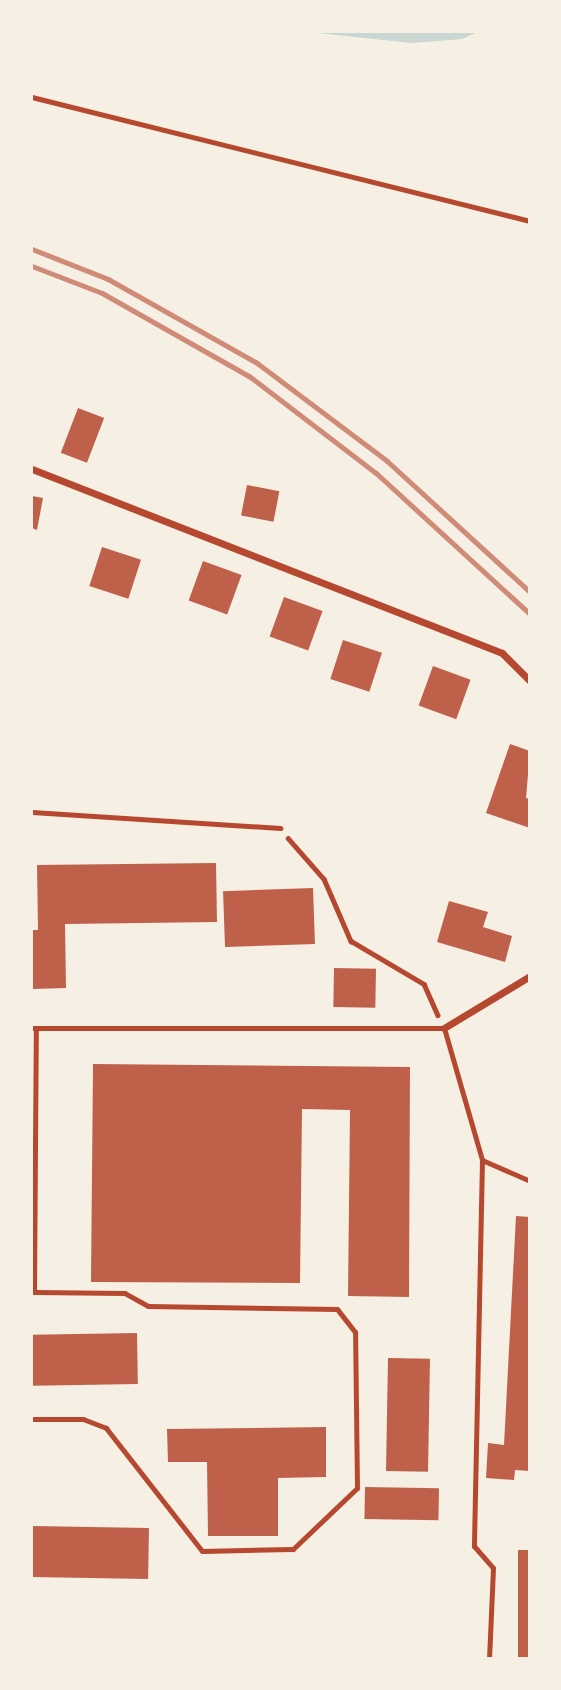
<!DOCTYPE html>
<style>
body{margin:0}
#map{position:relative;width:561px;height:1690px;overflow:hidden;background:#f6efe4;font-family:Helvetica,sans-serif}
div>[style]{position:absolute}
.water>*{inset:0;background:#c9d6d2}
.building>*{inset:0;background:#bf614a;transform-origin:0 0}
.path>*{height:4.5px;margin:-2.25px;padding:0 2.25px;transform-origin:2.25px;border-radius:2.25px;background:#b5482f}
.service>*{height:5px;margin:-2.5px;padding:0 2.5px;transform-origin:2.5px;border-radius:2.5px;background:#b5482f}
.minor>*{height:7px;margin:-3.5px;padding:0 3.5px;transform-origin:3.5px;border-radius:3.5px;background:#b5482f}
.rail>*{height:5px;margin:-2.5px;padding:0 2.5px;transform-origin:2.5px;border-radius:2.5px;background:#cf8b77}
span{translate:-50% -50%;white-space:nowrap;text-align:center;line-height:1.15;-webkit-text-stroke:7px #f6efe4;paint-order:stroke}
.frame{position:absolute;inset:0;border:33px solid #f6efe4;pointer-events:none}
</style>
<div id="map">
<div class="water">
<i style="clip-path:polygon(308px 32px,478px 32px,462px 39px,412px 43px)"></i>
</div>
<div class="building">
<i style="left:78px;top:408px;width:28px;height:48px;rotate:21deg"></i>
<i style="left:247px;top:485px;width:33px;height:31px;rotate:11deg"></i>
<i style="clip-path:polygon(32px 496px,43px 498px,37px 530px,32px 528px)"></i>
<i style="left:102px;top:547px;width:41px;height:41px;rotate:18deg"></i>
<i style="left:203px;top:561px;width:41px;height:42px;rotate:20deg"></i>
<i style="left:284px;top:597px;width:41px;height:42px;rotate:20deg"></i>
<i style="left:343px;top:640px;width:41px;height:41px;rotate:18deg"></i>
<i style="left:433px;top:666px;width:40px;height:42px;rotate:20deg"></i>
<i style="clip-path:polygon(510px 744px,530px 751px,526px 798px,530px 799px,530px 828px,486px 813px)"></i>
<i style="clip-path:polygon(216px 863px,217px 922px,65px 924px,66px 988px,32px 989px,32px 930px,38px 930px,37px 865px)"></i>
<i style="left:313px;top:888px;width:56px;height:90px;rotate:88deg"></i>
<i style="clip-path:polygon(449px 901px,488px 912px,483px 927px,512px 936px,505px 962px,437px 942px)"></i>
<i style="left:334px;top:968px;width:42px;height:39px;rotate:1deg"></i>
<i style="clip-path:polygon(93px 1064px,410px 1067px,409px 1297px,348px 1296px,350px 1110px,302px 1109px,300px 1283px,91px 1282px)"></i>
<i style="clip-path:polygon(516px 1216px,530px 1217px,530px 1471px,515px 1470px,514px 1480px,486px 1478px,488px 1443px,504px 1445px)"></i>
<i style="left:137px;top:1333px;width:51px;height:105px;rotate:89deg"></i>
<i style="left:388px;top:1358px;width:42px;height:113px;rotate:1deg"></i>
<i style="clip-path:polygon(326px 1427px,326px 1477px,278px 1478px,278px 1536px,208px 1536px,207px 1462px,168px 1462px,167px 1429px)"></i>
<i style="left:365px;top:1487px;width:74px;height:32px;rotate:1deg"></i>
<i style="left:32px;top:1526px;width:117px;height:51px;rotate:1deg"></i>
<i style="left:518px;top:1550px;width:12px;height:108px"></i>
</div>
<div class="path">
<i style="left:32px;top:97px;width:513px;rotate:13.98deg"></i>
<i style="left:288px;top:838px;width:55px;rotate:48.7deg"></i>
<i style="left:324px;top:879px;width:68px;rotate:66.5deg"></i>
<i style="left:351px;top:941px;width:85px;rotate:30.5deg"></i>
<i style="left:424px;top:984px;width:34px;rotate:66deg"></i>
</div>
<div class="service">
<i style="left:32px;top:812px;width:249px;rotate:3.7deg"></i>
<i style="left:32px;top:1028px;width:412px"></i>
<i style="left:444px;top:1028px;width:137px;rotate:73.9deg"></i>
<i style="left:482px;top:1160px;width:386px;rotate:91.2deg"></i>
<i style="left:474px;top:1546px;width:29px;rotate:49deg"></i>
<i style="left:493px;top:1568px;width:90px;rotate:92.5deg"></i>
<i style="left:482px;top:1160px;width:52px;rotate:23.6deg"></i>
<i style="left:32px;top:1419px;width:51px"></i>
<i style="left:83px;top:1419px;width:25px;rotate:21deg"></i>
<i style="left:106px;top:1428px;width:156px;rotate:52deg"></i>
<i style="left:202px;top:1551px;width:91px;rotate:-1.3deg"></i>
<i style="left:293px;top:1549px;width:88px;rotate:-43.6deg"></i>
<i style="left:357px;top:1488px;width:156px;rotate:-90.7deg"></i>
<i style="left:355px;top:1332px;width:29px;rotate:-128deg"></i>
<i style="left:337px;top:1309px;width:189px;rotate:-179.1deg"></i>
<i style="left:148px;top:1306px;width:26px;rotate:-151deg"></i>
<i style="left:125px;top:1293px;width:91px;rotate:-179.4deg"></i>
<i style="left:34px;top:1292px;width:264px;rotate:-89.6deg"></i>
</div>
<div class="minor">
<i style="left:32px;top:469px;width:505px;rotate:21.38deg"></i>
<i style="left:502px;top:653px;width:40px;rotate:45deg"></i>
<i style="left:444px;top:1028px;width:100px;rotate:-31.2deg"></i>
</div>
<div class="rail">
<i style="left:32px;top:249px;width:82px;rotate:21.5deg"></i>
<i style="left:108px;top:279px;width:171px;rotate:29.4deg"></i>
<i style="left:257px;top:363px;width:163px;rotate:37deg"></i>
<i style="left:387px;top:461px;width:194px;rotate:42.5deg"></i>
<i style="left:32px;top:266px;width:75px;rotate:21.1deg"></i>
<i style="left:102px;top:293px;width:169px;rotate:29.5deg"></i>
<i style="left:249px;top:376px;width:160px;rotate:37.4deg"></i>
<i style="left:376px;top:473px;width:209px;rotate:42.5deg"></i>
</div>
<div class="frame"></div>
</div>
